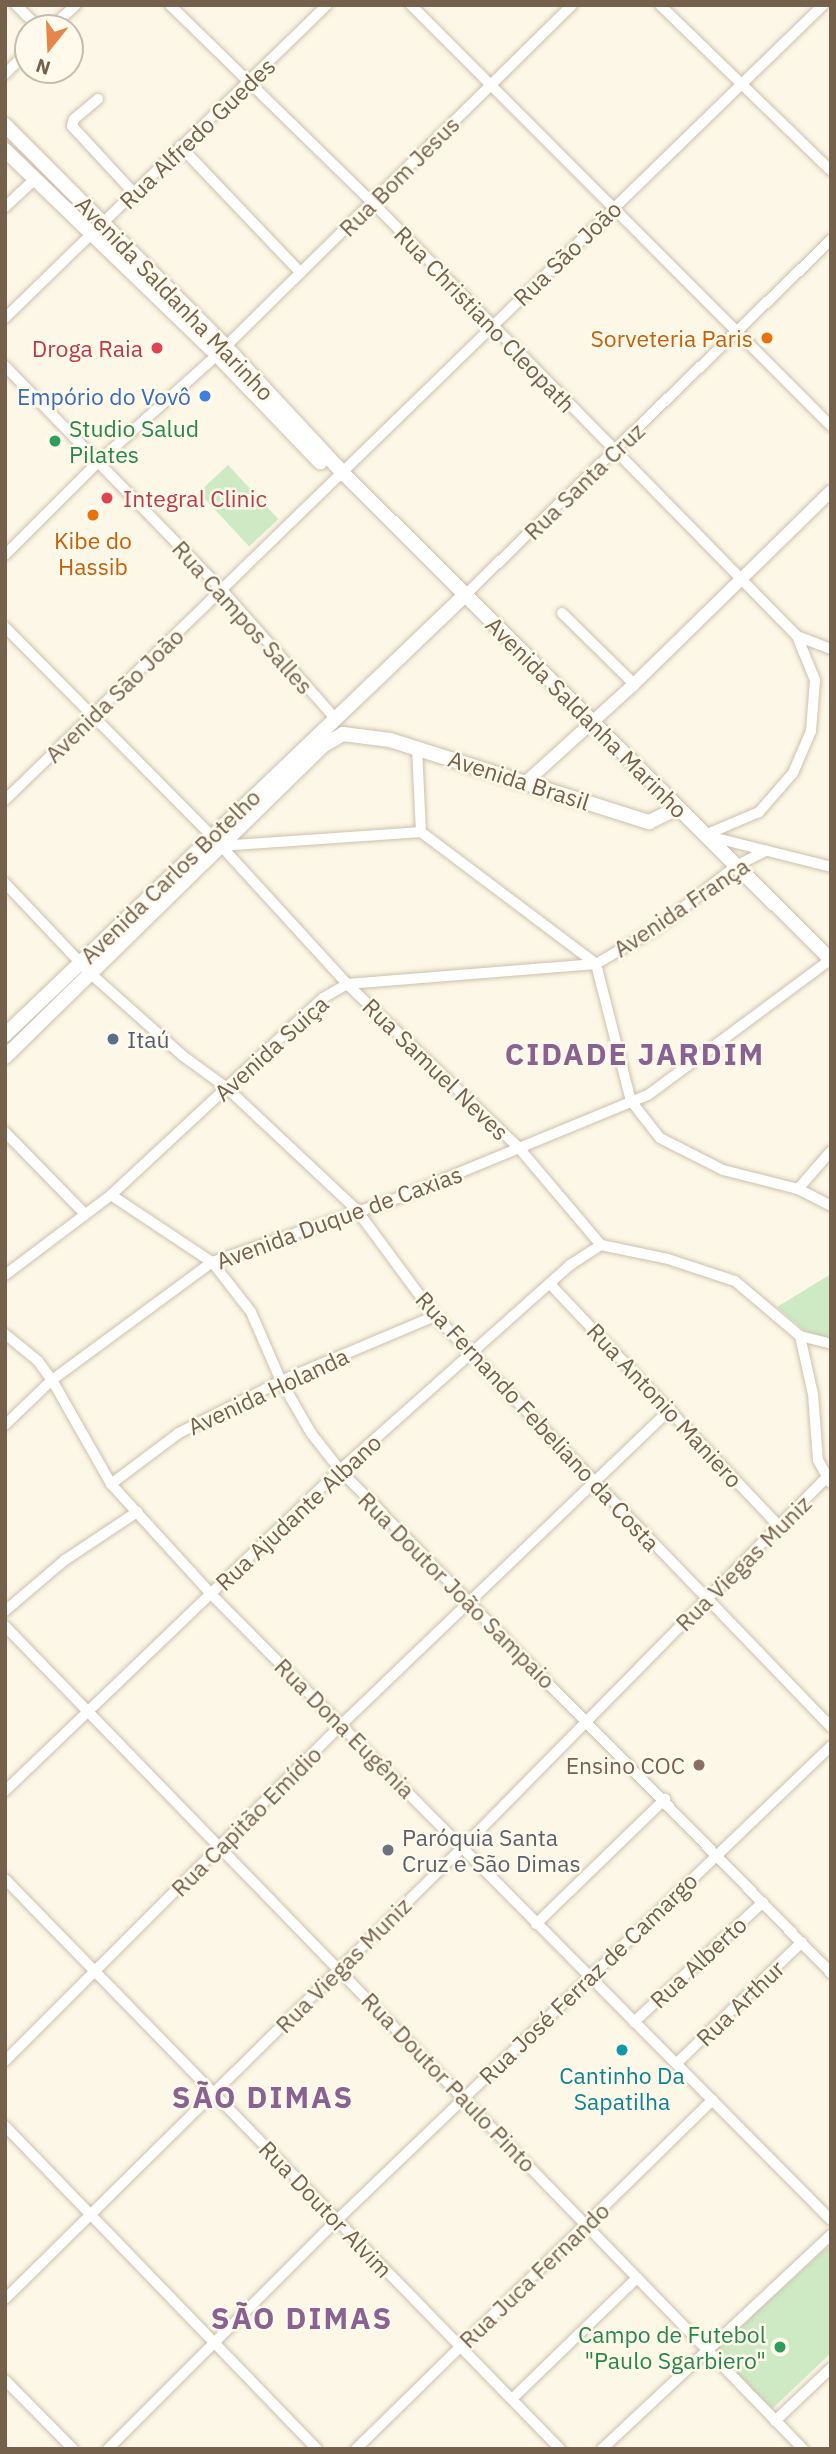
<!DOCTYPE html>
<meta charset="utf-8">
<style>
body{margin:0}
#map{position:relative;width:836px;height:2454px;overflow:hidden;background:#fcf7e6;font-family:"IBM Plex Sans",sans-serif}
div>[style]{position:absolute}
.green>*{inset:0;background:#ceeac4;transform-origin:0 0}
.roads{filter:drop-shadow(0 0 2px #cec0ac) drop-shadow(0 0 2px #cec0ac)}
.minor>*{height:10px;margin:-5px;padding:0 5px;transform-origin:5px;border-radius:5px;background:#fff}
.tertiary>*{height:12px;margin:-6px;padding:0 6px;transform-origin:6px;border-radius:6px;background:#fff}
.secondary>*{height:14px;margin:-7px;padding:0 7px;transform-origin:7px;border-radius:7px;background:#fff}
.dots>*{width:19px;height:19px;translate:-50% -50%;box-sizing:border-box;border:4px solid #fffaec;border-radius:50%}
span{translate:-50% -50%;white-space:nowrap;text-align:center;line-height:1.15;-webkit-text-stroke:5px #fffaec;paint-order:stroke}
.street-label{font-size:23px;color:#75604b}
.food-label{font-size:23px;color:#c56008}
.right{translate:-100% -50%;text-align:right}
.health-label{font-size:23px;color:#be3a42}
.left{translate:0 -50%;text-align:left}
.shop-label{font-size:23px;color:#366cbe}
.leisure-label{font-size:23px;color:#27864d}
.service-label{font-size:23px;color:#4e5e75}
.education-label{font-size:23px;color:#785e54}
.worship-label{font-size:23px;color:#5b616d}
.culture-label{font-size:23px;color:#0d838f}
.district-label{font-size:30px;color:#896292;font-weight:700;letter-spacing:2px}
.frame{position:absolute;inset:0;border:7px solid #75604b;pointer-events:none}
.north{position:absolute;left:14px;top:14px;width:70px;height:70px;box-sizing:border-box;background:#fffaec;border:2px solid #c8bcac;border-radius:50%;rotate:198deg;font-size:19px;font-weight:700;line-height:28px;text-align:center;color:#75604b}
.north::after{content:'';display:block;margin:auto;width:24px;height:32px;background:#e5864c;clip-path:polygon(50% 0,100% 100%,50% 72%,0 100%)}
</style>
<div id="map">
<div class="green">
<i style="left:228px;top:465px;width:74px;height:40px;rotate:47deg"></i>
<i style="clip-path:polygon(831px 1274px,831px 1339px,805px 1331px,777px 1307px)"></i>
<i style="clip-path:polygon(831px 2244px,831px 2353px,770px 2411px,715px 2350px)"></i>
</div>
<div class="roads">
<div class="minor">
<i style="left:16px;top:5px;width:33px;rotate:45deg"></i>
<i style="left:170px;top:5px;width:284px;rotate:44.3deg"></i>
<i style="left:373px;top:203px;width:606px;rotate:45.6deg"></i>
<i style="left:797px;top:636px;width:48px;rotate:67.8deg"></i>
<i style="left:815px;top:680px;width:51px;rotate:94.5deg"></i>
<i style="left:811px;top:731px;width:46px;rotate:113.2deg"></i>
<i style="left:793px;top:773px;width:52px;rotate:131.1deg"></i>
<i style="left:759px;top:812px;width:59px;rotate:156.9deg"></i>
<i style="left:411px;top:5px;width:595px;rotate:45.07deg"></i>
<i style="left:660px;top:5px;width:238px;rotate:44.1deg"></i>
<i style="left:51px;top:28px;width:34px;rotate:-43deg"></i>
<i style="left:5px;top:74px;width:33px;rotate:-45deg"></i>
<i style="left:98px;top:99px;width:31px;rotate:140deg"></i>
<i style="left:74px;top:119px;width:7px;rotate:106deg"></i>
<i style="left:72px;top:126px;width:90px;rotate:47.3deg"></i>
<i style="left:180px;top:146px;width:175px;rotate:46.4deg"></i>
<i style="left:5px;top:207px;width:40px;rotate:-43deg"></i>
<i style="left:5px;top:318px;width:449px;rotate:-44.2deg"></i>
<i style="left:5px;top:366px;width:312px;rotate:45.9deg"></i>
<i style="left:222px;top:590px;width:169px;rotate:48.6deg"></i>
<i style="left:5px;top:555px;width:132px;rotate:-45deg"></i>
<i style="left:98px;top:462px;width:160px;rotate:-42deg"></i>
<i style="left:217px;top:355px;width:499px;rotate:-44.6deg"></i>
<i style="left:465px;top:595px;width:510px;rotate:-44.13deg"></i>
<i style="left:562px;top:613px;width:101px;rotate:44.6deg"></i>
<i style="left:5px;top:627px;width:296px;rotate:45.3deg"></i>
<i style="left:213px;top:837px;width:199px;rotate:47.6deg"></i>
<i style="left:347px;top:984px;width:238px;rotate:43.6deg"></i>
<i style="left:519px;top:1148px;width:127px;rotate:49.8deg"></i>
<i style="left:601px;top:1245px;width:68px;rotate:11.8deg"></i>
<i style="left:668px;top:1259px;width:71px;rotate:18.2deg"></i>
<i style="left:735px;top:1281px;width:85px;rotate:40.2deg"></i>
<i style="left:800px;top:1336px;width:59px;rotate:77.4deg"></i>
<i style="left:813px;top:1394px;width:66px;rotate:85.7deg"></i>
<i style="left:818px;top:1460px;width:26px;rotate:61deg"></i>
<i style="left:797px;top:636px;width:36px;rotate:21deg"></i>
<i style="left:417px;top:748px;width:84px;rotate:87.3deg"></i>
<i style="left:421px;top:832px;width:219px;rotate:37deg"></i>
<i style="left:596px;top:964px;width:141px;rotate:75.7deg"></i>
<i style="left:631px;top:1101px;width:47px;rotate:51.9deg"></i>
<i style="left:660px;top:1138px;width:71px;rotate:26.9deg"></i>
<i style="left:723px;top:1170px;width:77px;rotate:14.2deg"></i>
<i style="left:798px;top:1189px;width:37px;rotate:27deg"></i>
<i style="left:5px;top:800px;width:1141px;rotate:-44.18deg"></i>
<i style="left:708px;top:836px;width:127px;rotate:14.1deg"></i>
<i style="left:221px;top:846px;width:200px;rotate:-4deg"></i>
<i style="left:5px;top:883px;width:124px;rotate:46.6deg"></i>
<i style="left:90px;top:973px;width:125px;rotate:41.7deg"></i>
<i style="left:183px;top:1056px;width:54px;rotate:36deg"></i>
<i style="left:227px;top:1088px;width:177px;rotate:43.2deg"></i>
<i style="left:356px;top:1209px;width:133px;rotate:53.6deg"></i>
<i style="left:435px;top:1316px;width:571px;rotate:46.06deg"></i>
<i style="left:5px;top:1132px;width:113px;rotate:45.7deg"></i>
<i style="left:798px;top:1189px;width:50px;rotate:-49deg"></i>
<i style="left:111px;top:1195px;width:121px;rotate:33.6deg"></i>
<i style="left:212px;top:1262px;width:63px;rotate:52deg"></i>
<i style="left:251px;top:1312px;width:75px;rotate:66.5deg"></i>
<i style="left:281px;top:1381px;width:60px;rotate:60deg"></i>
<i style="left:311px;top:1433px;width:47px;rotate:51.9deg"></i>
<i style="left:340px;top:1470px;width:703px;rotate:45.69deg"></i>
<i style="left:5px;top:1275px;width:133px;rotate:-37deg"></i>
<i style="left:111px;top:1195px;width:289px;rotate:-42.9deg"></i>
<i style="left:323px;top:998px;width:28px;rotate:-30deg"></i>
<i style="left:347px;top:984px;width:250px;rotate:-4.6deg"></i>
<i style="left:596px;top:964px;width:69px;rotate:-30.3deg"></i>
<i style="left:656px;top:929px;width:102px;rotate:-38.2deg"></i>
<i style="left:736px;top:866px;width:34px;rotate:-27deg"></i>
<i style="left:550px;top:1284px;width:335px;rotate:46.6deg"></i>
<i style="left:5px;top:1334px;width:43px;rotate:39.3deg"></i>
<i style="left:38px;top:1361px;width:24px;rotate:54deg"></i>
<i style="left:52px;top:1380px;width:120px;rotate:60.4deg"></i>
<i style="left:111px;top:1484px;width:149px;rotate:47.7deg"></i>
<i style="left:211px;top:1594px;width:881px;rotate:45.28deg"></i>
<i style="left:800px;top:1336px;width:32px;rotate:14deg"></i>
<i style="left:5px;top:1425px;width:65px;rotate:-43.8deg"></i>
<i style="left:52px;top:1380px;width:199px;rotate:-36.4deg"></i>
<i style="left:212px;top:1262px;width:197px;rotate:-19deg"></i>
<i style="left:398px;top:1198px;width:270px;rotate:-22.4deg"></i>
<i style="left:648px;top:1095px;width:227px;rotate:-36.6deg"></i>
<i style="left:111px;top:1484px;width:85px;rotate:-36.9deg"></i>
<i style="left:179px;top:1433px;width:114px;rotate:-27deg"></i>
<i style="left:281px;top:1381px;width:167px;rotate:-22.9deg"></i>
<i style="left:5px;top:1611px;width:79px;rotate:-40.4deg"></i>
<i style="left:65px;top:1560px;width:87px;rotate:-33.7deg"></i>
<i style="left:5px;top:1626px;width:1146px;rotate:45.88deg"></i>
<i style="left:5px;top:1791px;width:464px;rotate:-43.8deg"></i>
<i style="left:340px;top:1470px;width:308px;rotate:-41.7deg"></i>
<i style="left:570px;top:1265px;width:37px;rotate:-33deg"></i>
<i style="left:5px;top:1879px;width:796px;rotate:45.76deg"></i>
<i style="left:536px;top:1924px;width:180px;rotate:-44.1deg"></i>
<i style="left:634px;top:2022px;width:176px;rotate:-42.9deg"></i>
<i style="left:5px;top:2061px;width:477px;rotate:-45deg"></i>
<i style="left:342px;top:1724px;width:455px;rotate:-43.8deg"></i>
<i style="left:677px;top:2063px;width:174px;rotate:-44.1deg"></i>
<i style="left:5px;top:2126px;width:449px;rotate:46deg"></i>
<i style="left:5px;top:2299px;width:642px;rotate:-44.62deg"></i>
<i style="left:462px;top:1848px;width:519px;rotate:-45.47deg"></i>
<i style="left:5px;top:2380px;width:97px;rotate:45.4deg"></i>
<i style="left:513px;top:2398px;width:173px;rotate:-44.1deg"></i>
<i style="left:775px;top:2421px;width:77px;rotate:-43.4deg"></i>
<i style="left:108px;top:2449px;width:322px;rotate:-45deg"></i>
<i style="left:336px;top:2221px;width:686px;rotate:-43.82deg"></i>
<i style="left:356px;top:2449px;width:499px;rotate:-44.4deg"></i>
<i style="left:602px;top:2449px;width:313px;rotate:-43.1deg"></i>
</div>
<div class="tertiary">
<i style="left:525px;top:783px;width:147px;rotate:-42.2deg"></i>
<i style="left:634px;top:684px;width:276px;rotate:-44.4deg"></i>
</div>
<div class="secondary">
<i style="left:5px;top:125px;width:312px;rotate:45.1deg"></i>
<i style="left:225px;top:346px;width:173px;rotate:47.1deg"></i>
<i style="left:343px;top:473px;width:689px;rotate:44.94deg"></i>
<i style="left:5px;top:150px;width:295px;rotate:44deg"></i>
<i style="left:217px;top:355px;width:149px;rotate:46.1deg"></i>
<i style="left:5px;top:1035px;width:637px;rotate:-43.73deg"></i>
<i style="left:5px;top:1057px;width:446px;rotate:-44.4deg"></i>
<i style="left:324px;top:745px;width:22px;rotate:-30deg"></i>
<i style="left:343px;top:734px;width:47px;rotate:7.3deg"></i>
<i style="left:390px;top:740px;width:272px;rotate:17.6deg"></i>
<i style="left:649px;top:822px;width:32px;rotate:-26deg"></i>
</div>
</div>
<div class="dots">
<i style="left:767px;top:338px;background:#e8710a"></i>
<i style="left:157px;top:348px;background:#e0444e"></i>
<i style="left:205px;top:396px;background:#3f7fe0"></i>
<i style="left:55px;top:441px;background:#2e9e5b"></i>
<i style="left:107px;top:498px;background:#e0444e"></i>
<i style="left:93px;top:515px;background:#e8710a"></i>
<i style="left:113px;top:1039px;background:#5c6f8a"></i>
<i style="left:699px;top:1765px;background:#8d6e63"></i>
<i style="left:388px;top:1850px;background:#6b7280"></i>
<i style="left:622px;top:2050px;background:#0f9aa8"></i>
<i style="left:780px;top:2347px;background:#2e9e5b"></i>
</div>
<div class="street-label">
<span style="left:197px;top:133px;rotate:-44deg">Rua Alfredo Guedes</span>
<span style="left:399px;top:176px;rotate:-45deg">Rua Bom Jesus</span>
<span style="left:567px;top:253px;rotate:-44deg">Rua São João</span>
<span style="left:175px;top:298px;rotate:46deg">Avenida Saldanha Marinho</span>
<span style="left:485px;top:319px;rotate:46deg">Rua Christiano Cleopath</span>
<span style="left:584px;top:481px;rotate:-44deg">Rua Santa Cruz</span>
<span style="left:243px;top:617px;rotate:48deg">Rua Campos Salles</span>
<span style="left:114px;top:695px;rotate:-44deg">Avenida São João</span>
<span style="left:587px;top:717px;rotate:45deg">Avenida Saldanha Marinho</span>
<span style="left:519px;top:780px;rotate:18deg">Avenida Brasil</span>
<span style="left:170px;top:876px;rotate:-44deg">Avenida Carlos Botelho</span>
<span style="left:681px;top:907px;rotate:-34deg">Avenida França</span>
<span style="left:271px;top:1048px;rotate:-42deg">Avenida Suiça</span>
<span style="left:436px;top:1069px;rotate:44deg">Rua Samuel Neves</span>
<span style="left:339px;top:1217px;rotate:-20deg">Avenida Duque de Caxias</span>
<span style="left:268px;top:1391px;rotate:-25deg">Avenida Holanda</span>
<span style="left:665px;top:1405px;rotate:47deg">Rua Antonio Maniero</span>
<span style="left:538px;top:1421px;rotate:47deg">Rua Fernando Febeliano da Costa</span>
<span style="left:298px;top:1512px;rotate:-43deg">Rua Ajudante Albano</span>
<span style="left:743px;top:1563px;rotate:-45deg">Rua Viegas Muniz</span>
<span style="left:457px;top:1590px;rotate:45deg">Rua Doutor João Sampaio</span>
<span style="left:345px;top:1728px;rotate:45deg">Rua Dona Eugênia</span>
<span style="left:246px;top:1821px;rotate:-45deg">Rua Capitão Emídio</span>
<span style="left:698px;top:1962px;rotate:-43deg">Rua Alberto</span>
<span style="left:343px;top:1965px;rotate:-45deg">Rua Viegas Muniz</span>
<span style="left:588px;top:1978px;rotate:-44deg">Rua José Ferraz de Camargo</span>
<span style="left:740px;top:2003px;rotate:-44deg">Rua Arthur</span>
<span style="left:449px;top:2082px;rotate:46deg">Rua Doutor Paulo Pinto</span>
<span style="left:326px;top:2209px;rotate:46deg">Rua Doutor Alvim</span>
<span style="left:534px;top:2275px;rotate:-44deg">Rua Juca Fernando</span>
</div>
<div class="food-label">
<span class="right" style="left:753px;top:338px">Sorveteria Paris</span>
<span style="left:93px;top:553px">Kibe do<br>Hassib</span>
</div>
<div class="health-label">
<span class="right" style="left:143px;top:348px">Droga Raia</span>
<span class="left" style="left:123px;top:498px">Integral Clinic</span>
</div>
<div class="shop-label">
<span class="right" style="left:191px;top:396px">Empório do Vovô</span>
</div>
<div class="leisure-label">
<span class="left" style="left:69px;top:441px">Studio Salud<br>Pilates</span>
<span class="right" style="left:766px;top:2347px">Campo de Futebol<br>"Paulo Sgarbiero"</span>
</div>
<div class="service-label">
<span class="left" style="left:127px;top:1039px">Itaú</span>
</div>
<div class="education-label">
<span class="right" style="left:685px;top:1765px">Ensino COC</span>
</div>
<div class="worship-label">
<span class="left" style="left:402px;top:1850px">Paróquia Santa<br>Cruz e São Dimas</span>
</div>
<div class="culture-label">
<span style="left:622px;top:2088px">Cantinho Da<br>Sapatilha</span>
</div>
<div class="district-label">
<span style="left:635px;top:1054px">CIDADE JARDIM</span>
<span style="left:263px;top:2097px">SÃO DIMAS</span>
<span style="left:302px;top:2318px">SÃO DIMAS</span>
</div>
<div class="frame"></div>
<div class="north">N</div>
</div>
